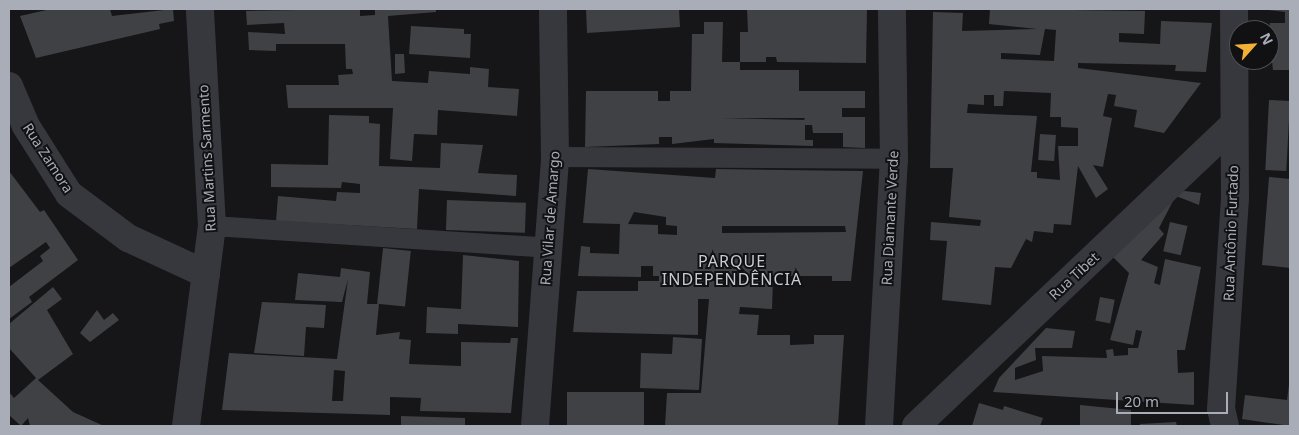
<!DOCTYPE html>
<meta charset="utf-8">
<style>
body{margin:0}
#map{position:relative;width:1299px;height:435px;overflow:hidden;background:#161618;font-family:"Noto Sans",sans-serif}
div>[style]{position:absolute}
.building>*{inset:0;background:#404145;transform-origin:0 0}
.lane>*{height:20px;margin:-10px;padding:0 10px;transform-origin:10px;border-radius:10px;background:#37383d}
.street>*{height:28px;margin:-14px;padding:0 14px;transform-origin:14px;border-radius:14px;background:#37383d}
span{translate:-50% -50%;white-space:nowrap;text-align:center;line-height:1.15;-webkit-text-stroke:4px #111113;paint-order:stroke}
.street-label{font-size:14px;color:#a8adb8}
.quarter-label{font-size:16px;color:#c9ccd4;letter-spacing:1px}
.frame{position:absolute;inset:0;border:10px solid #a8adb8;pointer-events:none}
.north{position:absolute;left:1229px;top:20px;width:50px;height:50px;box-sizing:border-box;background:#111113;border:1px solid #4d4f55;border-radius:50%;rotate:64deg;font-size:14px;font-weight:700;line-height:20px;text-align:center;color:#a8adb8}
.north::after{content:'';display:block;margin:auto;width:18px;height:22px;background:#f2b134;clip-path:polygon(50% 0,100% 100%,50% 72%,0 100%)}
.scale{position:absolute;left:1116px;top:392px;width:112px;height:22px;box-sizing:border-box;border:2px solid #a8adb8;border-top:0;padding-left:6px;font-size:15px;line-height:18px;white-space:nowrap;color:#a8adb8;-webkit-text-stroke:4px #111113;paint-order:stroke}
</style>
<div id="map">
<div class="building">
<i style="clip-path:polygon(51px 9px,110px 9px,112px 16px,173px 9px,174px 21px,159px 24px,160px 29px,36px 58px,20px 16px)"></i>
<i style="clip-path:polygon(360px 9px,360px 16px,375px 15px,375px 9px,436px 9px,436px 12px,388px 16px,392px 81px,428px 83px,429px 71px,470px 74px,470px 67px,489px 69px,488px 87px,519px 89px,517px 116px,438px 110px,437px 135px,414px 134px,412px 161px,390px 159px,393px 108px,288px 108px,286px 85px,339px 85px,338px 75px,353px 74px,352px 69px,346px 69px,345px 44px,276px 44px,276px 51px,249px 50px,248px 32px,285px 34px,284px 23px,247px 25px,246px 11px)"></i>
<i style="clip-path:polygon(586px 9px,679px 9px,680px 27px,587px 33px)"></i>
<i style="clip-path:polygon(747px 9px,867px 9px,866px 63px,777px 62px,776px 57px,766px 57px,766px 62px,740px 62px,740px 32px,748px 32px)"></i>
<i style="clip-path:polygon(evenodd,990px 9px,1145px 11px,1144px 34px,1119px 33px,1119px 42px,1160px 44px,1161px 21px,1212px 23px,1206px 72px,1175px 71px,1176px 65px,1078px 63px,1078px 68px,1201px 83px,1164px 133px,1134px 127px,1137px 110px,1114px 106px,1116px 95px,1108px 94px,1103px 116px,1112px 118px,1103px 167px,1093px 165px,1108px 189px,1096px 198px,1078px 166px,1071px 225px,1054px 224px,1053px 233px,1034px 231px,1032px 242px,1026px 239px,1011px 268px,995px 267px,991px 305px,942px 300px,947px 241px,930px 240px,931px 222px,980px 226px,981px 220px,949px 217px,953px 168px,930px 168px,933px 12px,963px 13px,962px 31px,1037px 29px,989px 24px,990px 9px,1045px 29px,1056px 30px,1054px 61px,1001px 59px,1001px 53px,1040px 55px,1045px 29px,990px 9px,1004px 91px,1051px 93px,1050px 117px,1061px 117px,1061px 127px,1078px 128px,1078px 146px,1058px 146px,1060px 180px,1037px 178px,1037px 172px,1031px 172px,1037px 116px,967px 113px,968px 104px,984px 105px,984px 95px,994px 95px,994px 106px,1003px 106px,1004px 91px)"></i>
<i style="clip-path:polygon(1261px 9px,1290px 9px,1290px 70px,1273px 70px,1269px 36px,1270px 23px,1285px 23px,1285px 12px)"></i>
<i style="clip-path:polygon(evenodd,704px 22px,723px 22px,722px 62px,740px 62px,740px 70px,799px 70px,799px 91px,865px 91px,865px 108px,842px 108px,842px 117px,865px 117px,865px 148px,843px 147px,843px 133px,813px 133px,812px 125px,805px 125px,805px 140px,813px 140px,813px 146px,714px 143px,714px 139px,672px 144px,672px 137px,659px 137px,659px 144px,585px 147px,586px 91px,658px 91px,658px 101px,670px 101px,670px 91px,691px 91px,692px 34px,704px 34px,704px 22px,722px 118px,805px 118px,804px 120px,722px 118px)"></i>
<i style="clip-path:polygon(411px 26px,464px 29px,464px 34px,471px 34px,470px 58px,409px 54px)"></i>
<i style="clip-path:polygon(395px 54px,404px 54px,405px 73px,395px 74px)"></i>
<i style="left:1269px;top:100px;width:21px;height:70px;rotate:3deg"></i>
<i style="clip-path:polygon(329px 115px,369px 116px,369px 123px,380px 124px,379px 166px,440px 168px,441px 143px,483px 145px,478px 173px,517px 175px,516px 196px,419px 189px,417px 229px,276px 221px,278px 196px,336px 201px,337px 192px,360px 193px,360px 184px,342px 182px,341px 188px,271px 187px,271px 164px,328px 165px)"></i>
<i style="left:1040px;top:134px;width:16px;height:26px;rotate:4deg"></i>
<i style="clip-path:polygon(evenodd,588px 169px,715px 178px,716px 169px,863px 171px,851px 281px,832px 281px,832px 276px,710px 276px,710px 281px,773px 281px,772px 309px,740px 307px,739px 314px,759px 315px,757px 335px,790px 335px,790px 345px,814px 344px,814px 335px,844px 335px,838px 426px,665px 426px,667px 393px,701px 393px,709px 299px,698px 299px,698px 335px,573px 332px,577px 291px,638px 291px,638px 281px,659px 281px,659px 276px,653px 276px,653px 266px,641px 266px,641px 277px,578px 276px,581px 246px,590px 247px,590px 253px,619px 254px,620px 224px,583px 223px,588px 169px,634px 212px,666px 217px,666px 225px,677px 226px,677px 235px,658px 234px,658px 225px,628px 224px,634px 212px,588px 169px,722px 226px,845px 226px,846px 232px,722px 233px,722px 226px)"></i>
<i style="clip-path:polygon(9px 171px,40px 212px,44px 210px,78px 260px,29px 297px,32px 302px,9px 319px,9px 287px,43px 261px,40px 256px,50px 248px,46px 242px,9px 268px)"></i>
<i style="clip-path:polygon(1269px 177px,1290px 179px,1290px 268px,1262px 265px)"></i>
<i style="clip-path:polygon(1177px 190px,1201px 193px,1199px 205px,1176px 196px)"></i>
<i style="clip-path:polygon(1171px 197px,1173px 201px,1159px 228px,1164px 234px,1141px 260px,1158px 267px,1154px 283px,1160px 285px,1165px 259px,1201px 267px,1185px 350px,1177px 350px,1178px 373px,1194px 372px,1194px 405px,993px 392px,999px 378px,1046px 328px,1075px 331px,1072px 348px,1035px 348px,1036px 360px,1015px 368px,1015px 380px,1043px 371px,1042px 356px,1107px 358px,1106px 350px,1113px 349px,1114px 356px,1128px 355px,1128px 348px,1138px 348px,1142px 331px,1136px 330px,1133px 345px,1110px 340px,1129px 273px,1112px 256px)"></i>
<i style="left:447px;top:200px;width:79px;height:30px;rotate:2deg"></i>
<i style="left:1170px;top:222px;width:18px;height:30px;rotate:13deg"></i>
<i style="left:383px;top:248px;width:28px;height:56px;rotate:6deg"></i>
<i style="clip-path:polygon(463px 255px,519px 261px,518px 327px,458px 324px,458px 334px,426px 333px,427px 307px,461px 309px)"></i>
<i style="clip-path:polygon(evenodd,341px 268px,370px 272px,367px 304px,379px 304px,376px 335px,400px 332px,399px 339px,411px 340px,409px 364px,461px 366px,461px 342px,510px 343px,511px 338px,518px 338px,511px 413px,420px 411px,421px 398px,390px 397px,390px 415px,222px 410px,229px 353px,337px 359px,348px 279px,342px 302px,295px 300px,298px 273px,340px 277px,341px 268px,334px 370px,345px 371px,343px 401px,332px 401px,334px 370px)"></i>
<i style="clip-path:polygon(53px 287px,62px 299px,47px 310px,73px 354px,38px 380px,73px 412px,104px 426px,30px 426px,28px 418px,21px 426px,9px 415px,9px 392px,14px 398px,36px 378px,9px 348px,9px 324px)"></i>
<i style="left:1100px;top:297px;width:15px;height:24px;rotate:11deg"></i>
<i style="clip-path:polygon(262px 302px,326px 305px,324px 328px,306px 327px,304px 356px,254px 353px)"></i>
<i style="clip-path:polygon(97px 310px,104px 320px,113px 313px,119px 320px,90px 342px,80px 333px)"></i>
<i style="clip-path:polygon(673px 337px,702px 339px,699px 390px,640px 388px,641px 353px,672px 354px)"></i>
<i style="clip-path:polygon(1290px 377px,1290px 426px,1242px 419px,1245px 395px,1287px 400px)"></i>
<i style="left:567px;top:392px;width:77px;height:34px"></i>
<i style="clip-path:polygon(979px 403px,1003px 410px,1004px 406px,1043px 418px,1040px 426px,972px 426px)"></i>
<i style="clip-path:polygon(1080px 405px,1131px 410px,1131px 426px,1080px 426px)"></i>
<i style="clip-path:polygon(401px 416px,465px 418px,465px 426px,401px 426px)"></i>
<i style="clip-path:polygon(1176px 422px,1177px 426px,1140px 426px,1140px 424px)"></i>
</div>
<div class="lane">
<i style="left:555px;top:157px;width:339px;rotate:0.3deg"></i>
<i style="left:212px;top:226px;width:338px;rotate:3.7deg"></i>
</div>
<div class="street">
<i style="left:9px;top:86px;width:43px;rotate:67deg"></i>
<i style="left:26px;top:126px;width:80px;rotate:57.7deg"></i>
<i style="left:69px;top:194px;width:74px;rotate:36.7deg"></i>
<i style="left:128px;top:238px;width:86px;rotate:24.8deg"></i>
<i style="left:186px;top:426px;width:202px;rotate:-82.6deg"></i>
<i style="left:212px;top:226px;width:217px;rotate:-93.2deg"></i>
<i style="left:535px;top:426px;width:270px;rotate:-85.7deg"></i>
<i style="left:555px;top:157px;width:148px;rotate:-90.8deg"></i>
<i style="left:879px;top:426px;width:267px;rotate:-86.8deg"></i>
<i style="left:894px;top:159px;width:150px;rotate:-90.8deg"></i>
<i style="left:916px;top:426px;width:437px;rotate:-43.5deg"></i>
<i style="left:1225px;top:426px;width:17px;rotate:-103deg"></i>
<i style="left:1221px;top:409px;width:211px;rotate:-86.2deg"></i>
<i style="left:1235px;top:198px;width:189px;rotate:-90.3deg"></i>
</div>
<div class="street-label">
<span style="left:48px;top:158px;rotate:57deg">Rua Zamora</span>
<span style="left:207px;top:158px;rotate:-93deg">Rua Martins Sarmento</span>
<span style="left:550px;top:218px;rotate:-86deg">Rua Vilar de Amargo</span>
<span style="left:890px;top:218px;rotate:-87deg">Rua Diamante Verde</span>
<span style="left:1231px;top:233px;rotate:-88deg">Rua Antônio Furtado</span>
<span style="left:1074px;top:276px;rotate:-43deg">Rua Tibet</span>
</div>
<div class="quarter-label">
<span style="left:732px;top:270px">PARQUE<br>INDEPENDÊNCIA</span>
</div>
<div class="frame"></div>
<div class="north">N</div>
<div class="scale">20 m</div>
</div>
